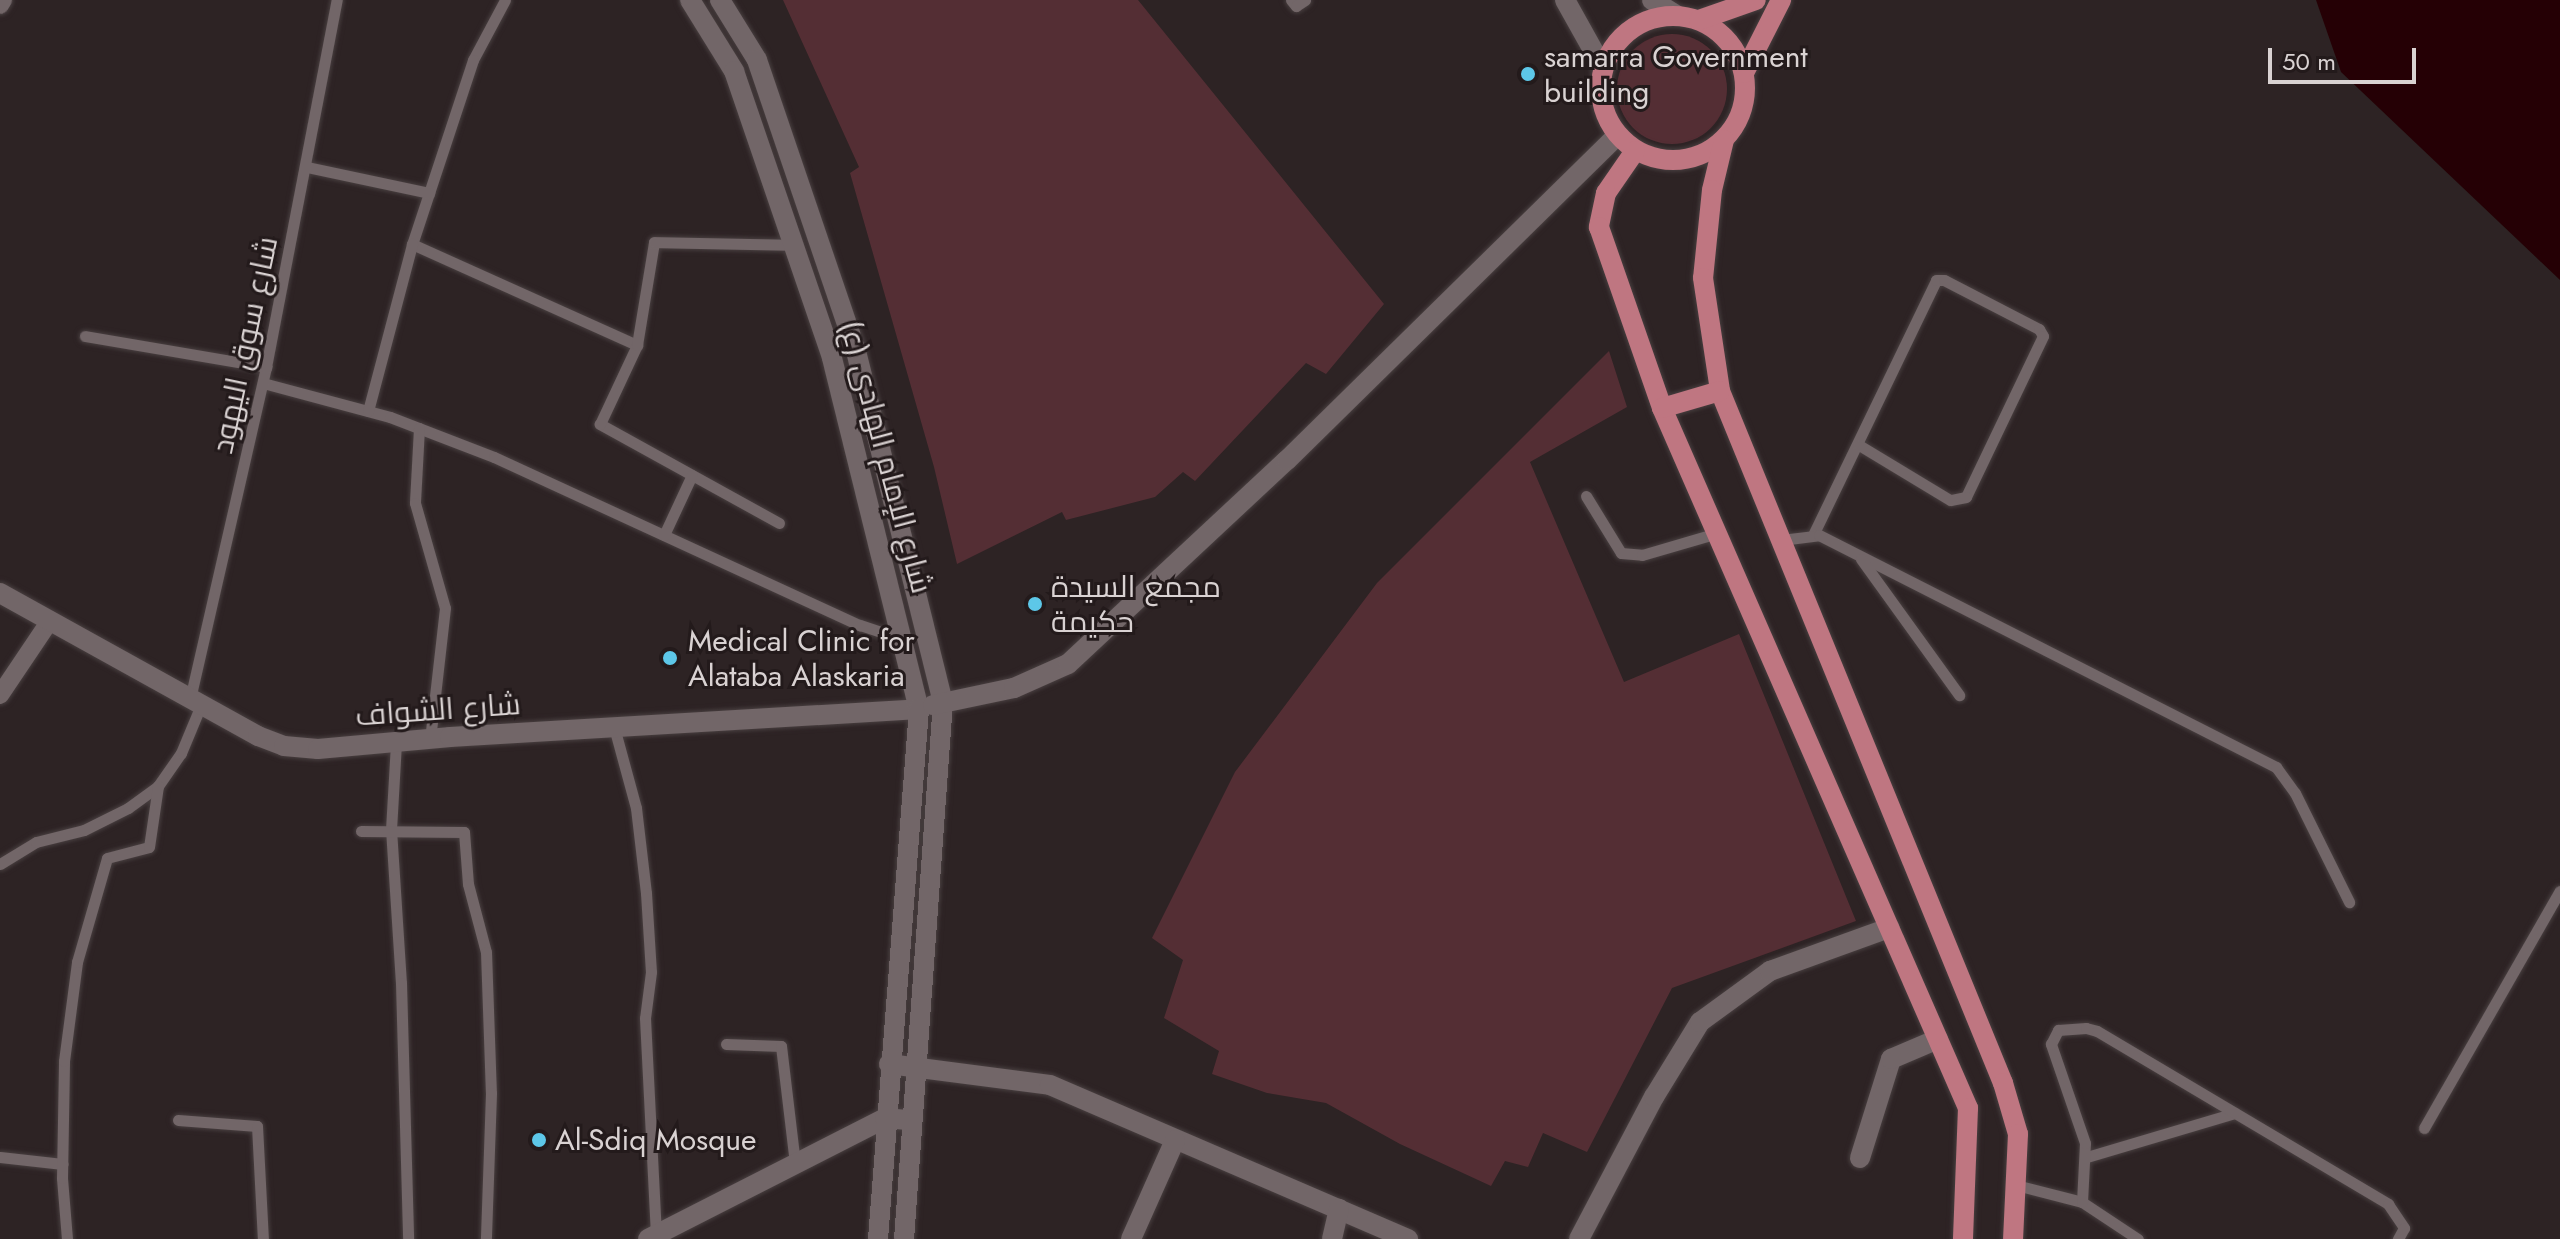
<!DOCTYPE html>
<meta charset="utf-8">
<style>
body{margin:0}
#map{position:relative;width:2560px;height:1239px;overflow:hidden;background:#2d2324;font-family:Jost,Cairo,sans-serif}
div>[style]{position:absolute}
.green>*{inset:0;background:#542e34}
.round{border-radius:50%}
.water>*{inset:0;background:#250005}
.roads{filter:drop-shadow(0 0 2px #483f40) drop-shadow(0 0 2px #483f40)}
.service>*{height:11px;margin:-5.5px;padding:0 5.5px;transform-origin:5.5px;border-radius:5.5px;background:#726668}
.pedestrian>*{height:18px;margin:-9px;padding:0 9px;transform-origin:9px;border-radius:9px;background:#726668}
.minor>*{height:20px;margin:-10px;padding:0 10px;transform-origin:10px;border-radius:10px;background:#726668}
.tertiary>*{height:20px;margin:-10px;padding:0 10px;transform-origin:10px;border-radius:10px;background:#726668}
.secondary>*{height:20px;margin:-10px;padding:0 10px;transform-origin:10px;border-radius:10px;background:#726668}
.primary>*{height:20px;margin:-10px;padding:0 10px;transform-origin:10px;border-radius:10px;background:#bf7681}
.primary>.ring{margin:-10px;padding:0;box-sizing:content-box;background:none;border:20px solid #bf7681;border-radius:50%}
.dots>*{width:22px;height:22px;translate:-50% -50%;box-sizing:border-box;border:4px solid #231a1b;border-radius:50%}
span{translate:-50% -50%;white-space:nowrap;text-align:center;line-height:1.15;-webkit-text-stroke:6px #231a1b;paint-order:stroke}
.poi-label{font-size:30px;color:#d9d2d2}
.left{translate:0 -50%;text-align:left}
.street-label{font-size:30px;color:#d9d2d2}
.scale{position:absolute;left:2268px;top:48px;width:148px;height:36px;box-sizing:border-box;border:4px solid #d9d2d2;border-top:0;padding-left:10px;font-size:24px;line-height:28px;white-space:nowrap;color:#d9d2d2;-webkit-text-stroke:6px #231a1b;paint-order:stroke}
</style>
<div id="map">
<div class="green">
<i style="clip-path:polygon(783px 0,1138px 0,1384px 304px,1326px 374px,1306px 363px,1195px 481px,1183px 472px,1155px 497px,1066px 520px,1062px 512px,957px 564px,934px 467px,850px 173px,859px 167px)"></i>
<i class="round" style="left:1617px;top:34px;width:110px;height:110px"></i>
<i style="clip-path:polygon(1609px 351px,1627px 407px,1530px 462px,1624px 682px,1739px 634px,1856px 921px,1672px 988px,1587px 1152px,1543px 1133px,1528px 1167px,1505px 1161px,1491px 1186px,1400px 1144px,1326px 1103px,1267px 1093px,1212px 1074px,1219px 1051px,1164px 1018px,1183px 960px,1152px 938px,1235px 772px,1377px 583px)"></i>
</div>
<div class="water">
<i style="clip-path:polygon(2316px 0,2560px 0,2560px 280px,2341px 72px)"></i>
</div>
<div class="roads">
<div class="service">
<i style="left:505px;top:0;width:68px;rotate:118.1deg"></i>
<i style="left:473px;top:60px;width:194px;rotate:108.3deg"></i>
<i style="left:412px;top:244px;width:247px;rotate:24.2deg"></i>
<i style="left:1291px;top:0;width:8px;rotate:50deg"></i>
<i style="left:1296px;top:6px;width:11px;rotate:-34deg"></i>
<i style="left:307px;top:167px;width:125px;rotate:12deg"></i>
<i style="left:85px;top:336px;width:184px;rotate:9.7deg"></i>
<i style="left:263px;top:383px;width:131px;rotate:15deg"></i>
<i style="left:390px;top:417px;width:111px;rotate:21deg"></i>
<i style="left:494px;top:457px;width:403px;rotate:24.7deg"></i>
<i style="left:860px;top:625px;width:44px;rotate:18.4deg"></i>
<i style="left:368px;top:411px;width:173px;rotate:-75.2deg"></i>
<i style="left:419px;top:428px;width:75px;rotate:93.1deg"></i>
<i style="left:415px;top:503px;width:109px;rotate:74.1deg"></i>
<i style="left:445px;top:608px;width:132px;rotate:96.5deg"></i>
<i style="left:1586px;top:496px;width:67px;rotate:58.4deg"></i>
<i style="left:1621px;top:553px;width:21px;rotate:5deg"></i>
<i style="left:1642px;top:555px;width:78px;rotate:-16.3deg"></i>
<i style="left:779px;top:523px;width:205px;rotate:-151.1deg"></i>
<i style="left:600px;top:424px;width:87px;rotate:-64.9deg"></i>
<i style="left:637px;top:345px;width:104px;rotate:-80.6deg"></i>
<i style="left:654px;top:242px;width:141px;rotate:1.2deg"></i>
<i style="left:664px;top:535px;width:66px;rotate:-65deg"></i>
<i style="left:1813px;top:535px;width:283px;rotate:-64.2deg"></i>
<i style="left:1936px;top:280px;width:8px"></i>
<i style="left:1944px;top:280px;width:107px;rotate:27.3deg"></i>
<i style="left:2039px;top:329px;width:8px;rotate:60deg"></i>
<i style="left:2043px;top:336px;width:178px;rotate:115.6deg"></i>
<i style="left:1966px;top:497px;width:16px;rotate:169deg"></i>
<i style="left:1950px;top:500px;width:106px;rotate:-148.9deg"></i>
<i style="left:1781px;top:540px;width:38px;rotate:-7deg"></i>
<i style="left:1819px;top:535px;width:513px;rotate:26.92deg"></i>
<i style="left:2276px;top:767px;width:32px;rotate:54deg"></i>
<i style="left:2295px;top:793px;width:122px;rotate:63.6deg"></i>
<i style="left:1861px;top:559px;width:168px;rotate:54.2deg"></i>
<i style="left:190px;top:699px;width:341px;rotate:-77.1deg"></i>
<i style="left:266px;top:367px;width:374px;rotate:-79.1deg"></i>
<i style="left:614px;top:727px;width:84px;rotate:74.8deg"></i>
<i style="left:636px;top:808px;width:86px;rotate:83.3deg"></i>
<i style="left:646px;top:893px;width:79px;rotate:86.4deg"></i>
<i style="left:651px;top:972px;width:46px;rotate:97.4deg"></i>
<i style="left:645px;top:1018px;width:217px;rotate:87.1deg"></i>
<i style="left:396px;top:743px;width:86px;rotate:93.3deg"></i>
<i style="left:391px;top:829px;width:154px;rotate:86.3deg"></i>
<i style="left:401px;top:983px;width:256px;rotate:88.4deg"></i>
<i style="left:361px;top:831px;width:103px;rotate:0.6deg"></i>
<i style="left:464px;top:832px;width:52px;rotate:85.6deg"></i>
<i style="left:468px;top:884px;width:70px;rotate:75.2deg"></i>
<i style="left:486px;top:952px;width:141px;rotate:88deg"></i>
<i style="left:491px;top:1093px;width:146px;rotate:92deg"></i>
<i style="left:0;top:864px;width:42px;rotate:-31.4deg"></i>
<i style="left:36px;top:842px;width:49px;rotate:-14deg"></i>
<i style="left:84px;top:830px;width:49px;rotate:-26.6deg"></i>
<i style="left:128px;top:808px;width:37px;rotate:-36deg"></i>
<i style="left:158px;top:786px;width:40px;rotate:-55.1deg"></i>
<i style="left:181px;top:753px;width:52px;rotate:-67.4deg"></i>
<i style="left:726px;top:1044px;width:55px;rotate:2.1deg"></i>
<i style="left:781px;top:1046px;width:119px;rotate:83.2deg"></i>
<i style="left:178px;top:1120px;width:79px;rotate:4.3deg"></i>
<i style="left:257px;top:1126px;width:113px;rotate:87deg"></i>
<i style="left:2424px;top:1128px;width:273px;rotate:-60.2deg"></i>
<i style="left:0;top:1157px;width:63px;rotate:6.3deg"></i>
<i style="left:2087px;top:1157px;width:154px;rotate:-16.6deg"></i>
<i style="left:2016px;top:1185px;width:68px;rotate:14.4deg"></i>
<i style="left:2082px;top:1202px;width:67px;rotate:33.5deg"></i>
<i style="left:2082px;top:1202px;width:59px;rotate:-87.1deg"></i>
<i style="left:2085px;top:1143px;width:105px;rotate:-109deg"></i>
<i style="left:2051px;top:1044px;width:16px;rotate:-63deg"></i>
<i style="left:2058px;top:1030px;width:28px;rotate:-4deg"></i>
<i style="left:2086px;top:1028px;width:11px;rotate:15deg"></i>
<i style="left:2097px;top:1031px;width:339px;rotate:30.7deg"></i>
<i style="left:2388px;top:1204px;width:29px;rotate:56deg"></i>
<i style="left:2404px;top:1228px;width:13px;rotate:119deg"></i>
<i style="left:67px;top:1239px;width:61px;rotate:-94.7deg"></i>
<i style="left:62px;top:1178px;width:117px;rotate:-89deg"></i>
<i style="left:64px;top:1061px;width:100px;rotate:-82.5deg"></i>
<i style="left:77px;top:962px;width:108px;rotate:-73.9deg"></i>
<i style="left:107px;top:858px;width:43px;rotate:-14.7deg"></i>
<i style="left:149px;top:847px;width:62px;rotate:-81.6deg"></i>
</div>
<div class="pedestrian">
<i style="left:0;top:5px;width:6px;rotate:-59deg"></i>
<i style="left:0;top:695px;width:88px;rotate:-56.1deg"></i>
</div>
<div class="minor">
<i style="left:1565px;top:0;width:78px;rotate:60.8deg"></i>
<i style="left:1652px;top:0;width:28px;rotate:32deg"></i>
<i style="left:0;top:593px;width:295px;rotate:29deg"></i>
<i style="left:258px;top:736px;width:28px;rotate:21deg"></i>
<i style="left:284px;top:746px;width:34px;rotate:5deg"></i>
<i style="left:318px;top:749px;width:133px;rotate:-5.2deg"></i>
<i style="left:450px;top:737px;width:470px;rotate:-3.4deg"></i>
<i style="left:889px;top:1064px;width:162px;rotate:7.4deg"></i>
<i style="left:1050px;top:1085px;width:390px;rotate:23.3deg"></i>
<i style="left:1860px;top:1158px;width:104px;rotate:-72.6deg"></i>
<i style="left:1891px;top:1059px;width:51px;rotate:-23.1deg"></i>
<i style="left:1131px;top:1239px;width:108px;rotate:-66deg"></i>
<i style="left:1332px;top:1239px;width:31px;rotate:-77deg"></i>
<i style="left:1579px;top:1239px;width:161px;rotate:-62.2deg"></i>
<i style="left:1654px;top:1097px;width:88px;rotate:-58.5deg"></i>
<i style="left:1700px;top:1022px;width:87px;rotate:-36.1deg"></i>
<i style="left:1770px;top:971px;width:127px;rotate:-19.9deg"></i>
</div>
<div class="tertiary">
<i style="left:648px;top:1239px;width:266px;rotate:-27deg"></i>
<i style="left:885px;top:1118px;width:25px;rotate:5deg"></i>
</div>
<div class="secondary">
<i style="left:690px;top:0;width:84px;rotate:58.2deg"></i>
<i style="left:734px;top:71px;width:303px;rotate:71.1deg"></i>
<i style="left:832px;top:358px;width:362px;rotate:76.1deg"></i>
<i style="left:919px;top:709px;width:532px;rotate:94.42deg"></i>
<i style="left:720px;top:0;width:70px;rotate:58.3deg"></i>
<i style="left:757px;top:60px;width:307px;rotate:71.2deg"></i>
<i style="left:856px;top:351px;width:362px;rotate:76.1deg"></i>
<i style="left:943px;top:702px;width:538px;rotate:94.15deg"></i>
<i style="left:933px;top:705px;width:83px;rotate:-11.9deg"></i>
<i style="left:1014px;top:688px;width:59px;rotate:-24deg"></i>
<i style="left:1068px;top:664px;width:299px;rotate:-43deg"></i>
<i style="left:1287px;top:460px;width:462px;rotate:-44.5deg"></i>
</div>
<div class="primary">
<i class="ring" style="left:1601px;top:16px;width:124px;height:124px"></i>
<i style="left:1699px;top:20px;width:60px;rotate:-19.3deg"></i>
<i style="left:1744px;top:73px;width:82px;rotate:-63.1deg"></i>
<i style="left:1724px;top:140px;width:51px;rotate:103.5deg"></i>
<i style="left:1712px;top:190px;width:88px;rotate:95.8deg"></i>
<i style="left:1703px;top:278px;width:114px;rotate:81.4deg"></i>
<i style="left:1720px;top:391px;width:748px;rotate:67.76deg"></i>
<i style="left:2003px;top:1083px;width:53px;rotate:73.6deg"></i>
<i style="left:2018px;top:1134px;width:105px;rotate:92.7deg"></i>
<i style="left:1635px;top:151px;width:51px;rotate:124.6deg"></i>
<i style="left:1606px;top:193px;width:35px;rotate:102deg"></i>
<i style="left:1599px;top:227px;width:192px;rotate:70.8deg"></i>
<i style="left:1662px;top:408px;width:764px;rotate:66.39deg"></i>
<i style="left:1968px;top:1108px;width:131px;rotate:92.2deg"></i>
<i style="left:1662px;top:408px;width:60px;rotate:-16.3deg"></i>
</div>
</div>
<div class="dots">
<i style="left:1528px;top:74px;background:#5dc7e8"></i>
<i style="left:1035px;top:604px;background:#5dc7e8"></i>
<i style="left:670px;top:658px;background:#5dc7e8"></i>
<i style="left:539px;top:1140px;background:#5dc7e8"></i>
</div>
<div class="poi-label">
<span class="left" style="left:1544px;top:74px">samarra Government<br>building</span>
<span class="left" style="left:1051px;top:604px">مجمع السيدة<br>حكيمة</span>
<span class="left" style="left:688px;top:658px">Medical Clinic for<br>Alataba Alaskaria</span>
<span class="left" style="left:555px;top:1140px">Al-Sdiq Mosque</span>
</div>
<div class="street-label">
<span style="left:245px;top:345px;rotate:-78deg">شارع سوق اليهود</span>
<span style="left:886px;top:457px;rotate:75deg">شارع الإمام الهادی (ع)</span>
<span style="left:438px;top:710px;rotate:-4deg">شارع الشواف</span>
</div>
<div class="scale">50 m</div>
</div>
